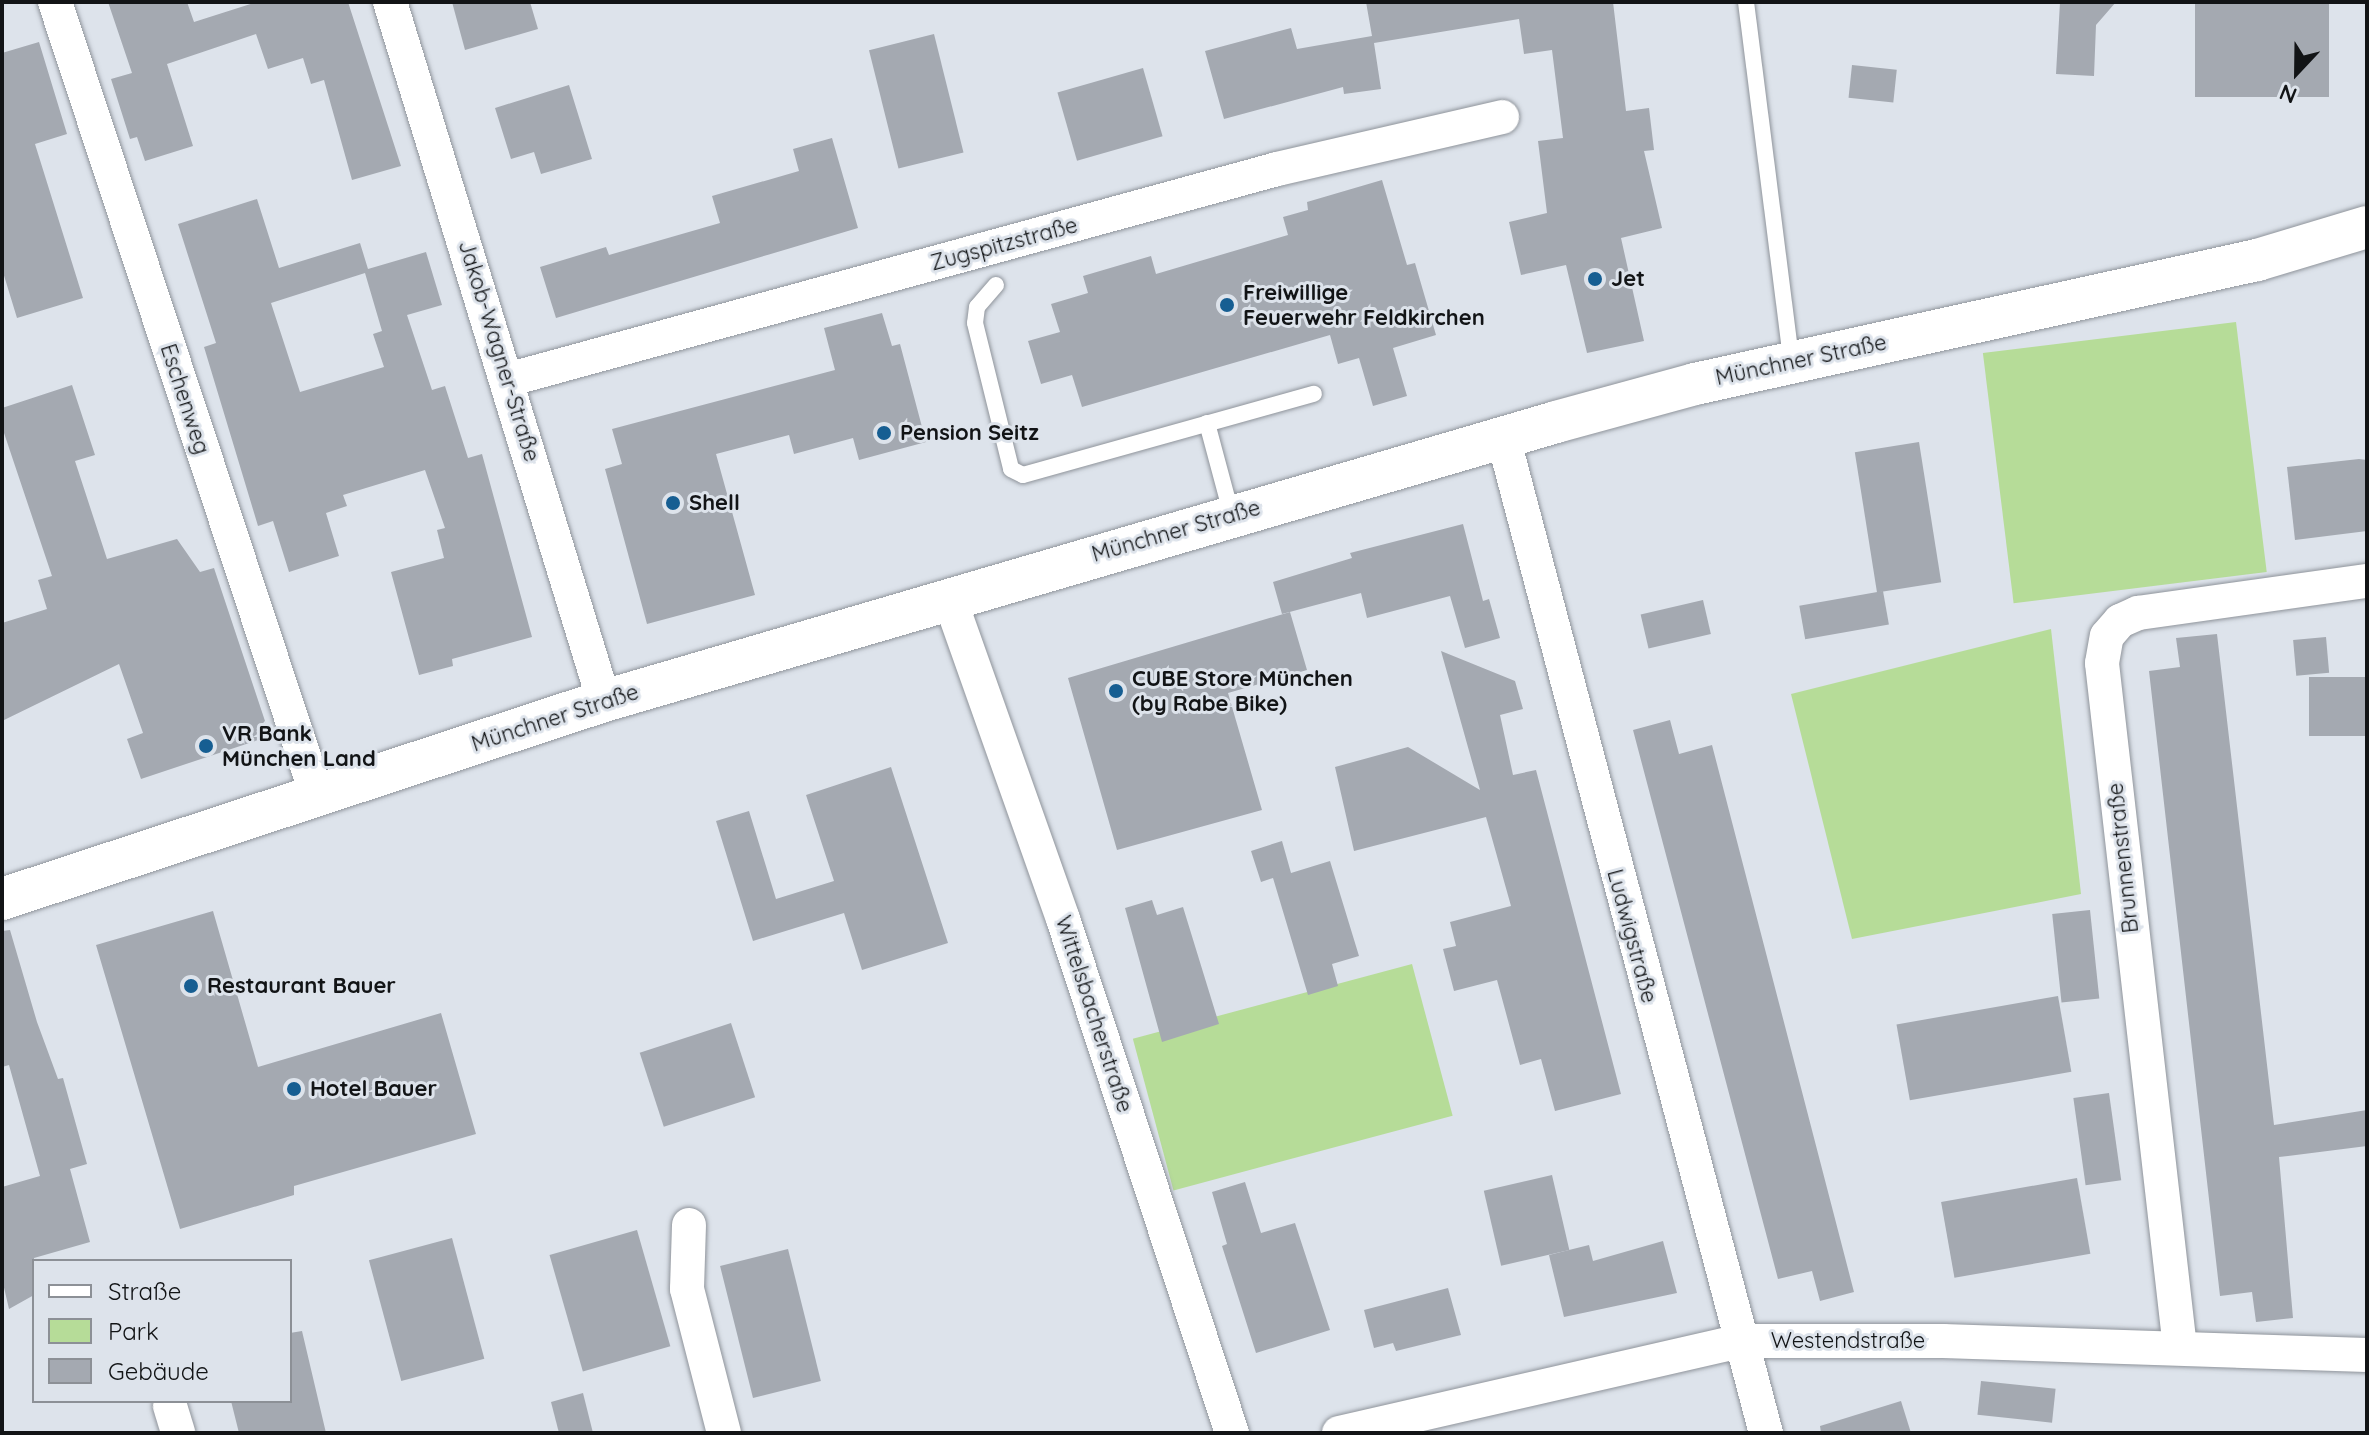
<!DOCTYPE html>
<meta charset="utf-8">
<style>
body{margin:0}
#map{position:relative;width:2369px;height:1435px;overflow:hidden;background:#dde3eb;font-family:Quicksand,sans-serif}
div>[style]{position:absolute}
.green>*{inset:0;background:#b6dc98;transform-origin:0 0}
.building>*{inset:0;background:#a4a9b1;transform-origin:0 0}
.roads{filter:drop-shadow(0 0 2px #8f949b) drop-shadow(0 0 2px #8f949b)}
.service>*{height:16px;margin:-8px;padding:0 8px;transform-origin:8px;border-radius:8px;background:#fff}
.minor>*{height:34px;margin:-17px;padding:0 17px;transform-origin:17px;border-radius:17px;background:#fff}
.tertiary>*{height:42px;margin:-21px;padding:0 21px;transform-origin:21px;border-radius:21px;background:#fff}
.dots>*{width:22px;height:22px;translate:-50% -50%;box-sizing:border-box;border:4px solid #dde3eb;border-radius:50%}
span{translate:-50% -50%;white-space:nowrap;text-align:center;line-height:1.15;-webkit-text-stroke:6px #dde3eb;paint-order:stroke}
.street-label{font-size:22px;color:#121416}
.poi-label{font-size:22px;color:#121416;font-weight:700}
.left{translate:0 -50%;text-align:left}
.frame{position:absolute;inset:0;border:4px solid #121416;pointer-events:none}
.legend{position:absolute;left:32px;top:1259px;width:260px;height:144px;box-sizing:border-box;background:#dde3eb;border:2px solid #8c9096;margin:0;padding:10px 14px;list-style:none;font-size:24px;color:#121416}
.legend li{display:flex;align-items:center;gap:16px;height:40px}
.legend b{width:40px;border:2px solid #8c9096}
.north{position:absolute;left:2257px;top:32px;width:80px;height:80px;-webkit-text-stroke:6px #dde3eb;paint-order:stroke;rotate:202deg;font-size:22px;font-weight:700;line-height:32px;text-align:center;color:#121416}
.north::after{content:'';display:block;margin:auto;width:28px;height:36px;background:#121416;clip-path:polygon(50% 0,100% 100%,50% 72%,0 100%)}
</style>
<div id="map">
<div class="green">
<i style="left:2236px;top:322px;width:252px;height:255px;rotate:83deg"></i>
<i style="clip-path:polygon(2051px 629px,2081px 894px,1852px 939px,1791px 694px)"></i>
<i style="left:1412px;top:964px;width:157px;height:289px;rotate:75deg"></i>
</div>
<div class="building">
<i style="clip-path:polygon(108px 2px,187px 2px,194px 22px,257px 2px,348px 2px,401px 166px,352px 180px,324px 80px,311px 84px,303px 58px,268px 69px,256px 34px,167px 64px,193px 146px,145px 161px,137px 137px,130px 139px,111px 79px,132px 73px)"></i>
<i style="clip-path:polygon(452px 2px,530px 2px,538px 29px,465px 50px)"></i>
<i style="clip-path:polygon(1366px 2px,1613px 2px,1626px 111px,1649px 108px,1654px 150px,1644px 151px,1662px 228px,1621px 238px,1644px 341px,1587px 353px,1566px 265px,1521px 275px,1509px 222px,1547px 213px,1538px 141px,1563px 138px,1552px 50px,1524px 54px,1519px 19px,1374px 43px,1381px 89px,1344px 94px,1343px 87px,1224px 119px,1205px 51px,1291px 28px,1297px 49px,1372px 36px)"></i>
<i style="clip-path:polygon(2060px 2px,2116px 2px,2096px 25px,2094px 76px,2056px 74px)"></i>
<i style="left:2195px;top:2px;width:134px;height:95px"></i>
<i style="left:934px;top:34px;width:122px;height:67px;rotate:76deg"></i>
<i style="clip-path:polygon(39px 42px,67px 134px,35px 144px,83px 298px,17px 318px,2px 269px,2px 53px)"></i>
<i style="left:1852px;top:65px;width:45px;height:33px;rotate:6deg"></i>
<i style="left:1143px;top:68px;width:71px;height:89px;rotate:74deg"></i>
<i style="clip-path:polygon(569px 85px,592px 159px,541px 174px,534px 152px,511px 159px,495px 108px)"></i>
<i style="clip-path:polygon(832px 138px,858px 228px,556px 318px,540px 267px,606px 247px,609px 255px,720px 223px,712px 196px,799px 171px,793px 149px)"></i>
<i style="clip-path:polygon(1382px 180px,1407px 265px,1415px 263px,1436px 335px,1393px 348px,1407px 396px,1373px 406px,1359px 358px,1338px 364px,1330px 335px,1082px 407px,1072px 375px,1041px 384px,1028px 341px,1060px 332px,1051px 304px,1088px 293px,1083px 276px,1151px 256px,1156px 274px,1288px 235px,1283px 217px,1308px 210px,1307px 202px)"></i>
<i style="clip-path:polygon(evenodd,257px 199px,279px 268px,360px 243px,368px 269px,426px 252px,442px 305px,407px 315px,432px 390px,445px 386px,468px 458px,482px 454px,532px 637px,452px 659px,453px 666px,419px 675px,391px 572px,444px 558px,437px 530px,445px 528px,425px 470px,343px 495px,347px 506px,326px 513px,339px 556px,289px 572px,273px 521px,258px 526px,204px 347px,216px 343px,178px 224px,257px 199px,365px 273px,382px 331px,373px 334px,384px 367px,300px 392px,271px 303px,365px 273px)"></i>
<i style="clip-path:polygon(882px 313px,892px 346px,900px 344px,926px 442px,859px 460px,853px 438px,794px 454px,789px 435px,716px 454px,755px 595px,647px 624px,605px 469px,622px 464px,612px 429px,835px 370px,824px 328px)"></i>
<i style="clip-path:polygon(72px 385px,95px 455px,75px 461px,107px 559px,177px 539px,200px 572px,214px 568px,270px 736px,141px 779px,127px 739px,143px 733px,119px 664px,2px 721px,2px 623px,47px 609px,38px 580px,52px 576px,2px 427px,2px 408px)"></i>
<i style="left:1919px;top:442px;width:142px;height:65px;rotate:81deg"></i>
<i style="clip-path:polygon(2359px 459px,2367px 460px,2367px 531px,2295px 540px,2287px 467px)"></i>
<i style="clip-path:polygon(1463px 524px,1483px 601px,1489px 599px,1500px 638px,1465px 648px,1450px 596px,1367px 618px,1361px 593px,1282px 614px,1273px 582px,1352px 558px,1350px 553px)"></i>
<i style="left:1883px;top:591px;width:34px;height:85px;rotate:80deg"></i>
<i style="left:1703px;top:600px;width:35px;height:64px;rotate:77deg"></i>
<i style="clip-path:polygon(1290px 612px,1307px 670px,1228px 693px,1262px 810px,1117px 850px,1068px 678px)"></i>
<i style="clip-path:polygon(2217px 634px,2274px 1125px,2367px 1110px,2367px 1146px,2279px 1157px,2293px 1318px,2256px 1322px,2252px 1292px,2220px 1296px,2149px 671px,2180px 667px,2176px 638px)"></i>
<i style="left:2326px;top:637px;width:36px;height:33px;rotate:85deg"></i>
<i style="clip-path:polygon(1441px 651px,1515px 681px,1523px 709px,1500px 715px,1513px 775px,1536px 770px,1621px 1094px,1555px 1111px,1541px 1059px,1520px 1065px,1497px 980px,1454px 991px,1443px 949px,1456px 946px,1450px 922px,1511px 906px,1486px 817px,1354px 851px,1335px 767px,1408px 747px,1480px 790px)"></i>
<i style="left:2367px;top:677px;width:59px;height:58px;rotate:90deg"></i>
<i style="clip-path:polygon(1670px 720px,1679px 754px,1712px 745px,1854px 1292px,1820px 1301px,1812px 1271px,1778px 1279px,1633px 730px)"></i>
<i style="clip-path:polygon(891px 767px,948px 943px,862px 970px,844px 913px,753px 941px,716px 821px,749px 811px,776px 899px,834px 881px,806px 795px)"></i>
<i style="clip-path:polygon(1282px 841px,1291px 873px,1330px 861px,1359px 956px,1332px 964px,1338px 986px,1308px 995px,1273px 878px,1261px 882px,1251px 851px)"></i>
<i style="clip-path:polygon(1152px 900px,1157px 915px,1183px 907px,1219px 1024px,1162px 1042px,1125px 908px)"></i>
<i style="left:2090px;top:910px;width:89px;height:38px;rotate:84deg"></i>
<i style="clip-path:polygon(213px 911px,258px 1067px,441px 1013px,476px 1134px,294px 1186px,294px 1195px,180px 1229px,96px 945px)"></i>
<i style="clip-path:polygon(10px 930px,37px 1022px,58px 1079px,63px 1078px,87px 1164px,70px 1169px,90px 1242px,34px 1258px,34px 1295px,9px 1309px,2px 1279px,2px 1187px,40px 1176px,9px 1065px,2px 1067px,2px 931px)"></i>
<i style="left:2058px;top:996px;width:77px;height:164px;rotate:80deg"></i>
<i style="left:731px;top:1023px;width:78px;height:96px;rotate:72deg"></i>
<i style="left:2109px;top:1093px;width:88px;height:36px;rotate:82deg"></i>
<i style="left:1552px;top:1175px;width:77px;height:70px;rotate:77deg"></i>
<i style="left:2077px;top:1178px;width:77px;height:138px;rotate:80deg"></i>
<i style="clip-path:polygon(1245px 1182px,1261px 1233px,1295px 1223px,1330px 1330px,1256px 1353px,1222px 1246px,1227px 1244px,1212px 1192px)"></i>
<i style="left:637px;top:1230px;width:121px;height:91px;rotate:74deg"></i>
<i style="left:452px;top:1238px;width:125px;height:86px;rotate:75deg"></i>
<i style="clip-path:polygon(1663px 1241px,1677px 1293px,1564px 1317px,1549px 1255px,1589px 1245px,1593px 1261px)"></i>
<i style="left:788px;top:1249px;width:136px;height:70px;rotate:76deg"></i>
<i style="clip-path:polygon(1448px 1288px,1461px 1335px,1396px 1351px,1393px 1343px,1374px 1348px,1364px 1310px)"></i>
<i style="clip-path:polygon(302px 1331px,326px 1433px,239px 1433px,231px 1401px,290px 1401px,290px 1333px)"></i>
<i style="left:1981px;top:1381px;width:75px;height:34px;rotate:6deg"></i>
<i style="clip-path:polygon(583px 1393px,593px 1433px,559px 1433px,551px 1402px)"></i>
<i style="clip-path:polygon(1901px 1401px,1911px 1433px,1821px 1433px,1820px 1426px)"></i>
</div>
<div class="roads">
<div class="service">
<i style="left:1746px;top:2px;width:361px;rotate:82.8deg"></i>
<i style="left:996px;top:285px;width:29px;rotate:131deg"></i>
<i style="left:977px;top:307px;width:16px;rotate:97deg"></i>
<i style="left:975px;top:323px;width:150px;rotate:76.1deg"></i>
<i style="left:1011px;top:469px;width:13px;rotate:27deg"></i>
<i style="left:1023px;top:475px;width:302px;rotate:-15.6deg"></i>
<i style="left:1207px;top:423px;width:96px;rotate:75deg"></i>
</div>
<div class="minor">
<i style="left:55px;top:2px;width:836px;rotate:71.74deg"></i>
<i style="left:390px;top:2px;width:731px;rotate:72.98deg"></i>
<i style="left:507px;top:380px;width:798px;rotate:-15.32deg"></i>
<i style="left:1277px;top:169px;width:231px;rotate:-13deg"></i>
<i style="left:1503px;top:437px;width:1030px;rotate:75.21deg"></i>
<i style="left:949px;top:597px;width:342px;rotate:70.5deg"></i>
<i style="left:1063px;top:919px;width:541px;rotate:71.8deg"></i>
<i style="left:689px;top:1225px;width:64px;rotate:91.8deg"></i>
<i style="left:687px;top:1289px;width:149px;rotate:75.6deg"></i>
<i style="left:2180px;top:1348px;width:689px;rotate:-96.5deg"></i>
<i style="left:2102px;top:663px;width:27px;rotate:-80deg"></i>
<i style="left:2107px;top:636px;width:20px;rotate:-49deg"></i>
<i style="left:2120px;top:621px;width:20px;rotate:-24deg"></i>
<i style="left:2138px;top:613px;width:231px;rotate:-8deg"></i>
<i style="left:170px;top:1406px;width:28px;rotate:73deg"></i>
<i style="left:1339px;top:1433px;width:413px;rotate:-12.9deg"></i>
<i style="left:1742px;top:1341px;width:201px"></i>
<i style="left:1943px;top:1341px;width:424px;rotate:1.9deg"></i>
</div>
<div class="tertiary">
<i style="left:2px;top:899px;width:634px;rotate:-18.21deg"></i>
<i style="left:604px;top:701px;width:992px;rotate:-16.33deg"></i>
<i style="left:1556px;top:422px;width:144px;rotate:-15.3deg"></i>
<i style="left:1695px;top:384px;width:576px;rotate:-12.44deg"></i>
<i style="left:2257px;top:260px;width:115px;rotate:-16.7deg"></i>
</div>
</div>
<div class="dots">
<i style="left:1595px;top:279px;background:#165e92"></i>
<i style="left:1227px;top:305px;background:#165e92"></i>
<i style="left:884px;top:433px;background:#165e92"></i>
<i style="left:673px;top:503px;background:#165e92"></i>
<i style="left:1116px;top:691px;background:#165e92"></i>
<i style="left:206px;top:746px;background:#165e92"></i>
<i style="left:191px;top:986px;background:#165e92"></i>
<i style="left:294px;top:1089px;background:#165e92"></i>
</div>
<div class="street-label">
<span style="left:1004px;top:244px;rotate:-15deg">Zugspitzstraße</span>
<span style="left:499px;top:351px;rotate:73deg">Jakob-Wagner-Straße</span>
<span style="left:1801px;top:360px;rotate:-12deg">Münchner Straße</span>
<span style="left:185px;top:399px;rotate:72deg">Eschenweg</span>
<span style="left:1176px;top:531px;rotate:-16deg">Münchner Straße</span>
<span style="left:555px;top:718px;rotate:-18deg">Münchner Straße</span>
<span style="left:2123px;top:858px;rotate:-96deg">Brunnenstraße</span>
<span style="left:1632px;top:936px;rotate:75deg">Ludwigstraße</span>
<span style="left:1094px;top:1014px;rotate:72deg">Wittelsbacherstraße</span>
<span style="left:1848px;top:1341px">Westendstraße</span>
</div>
<div class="poi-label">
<span class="left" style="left:1611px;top:279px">Jet</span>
<span class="left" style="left:1243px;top:305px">Freiwillige<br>Feuerwehr Feldkirchen</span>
<span class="left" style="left:900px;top:433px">Pension Seitz</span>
<span class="left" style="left:689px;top:503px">Shell</span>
<span class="left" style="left:1132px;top:691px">CUBE Store München<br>(by Rabe Bike)</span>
<span class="left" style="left:222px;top:746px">VR Bank<br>München Land</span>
<span class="left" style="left:207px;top:986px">Restaurant Bauer</span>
<span class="left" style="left:310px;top:1089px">Hotel Bauer</span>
</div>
<div class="frame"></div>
<ul class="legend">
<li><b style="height:10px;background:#fff"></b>Straße</li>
<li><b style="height:22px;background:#b6dc98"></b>Park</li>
<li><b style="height:22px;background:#a4a9b1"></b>Gebäude</li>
</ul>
<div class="north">N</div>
</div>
